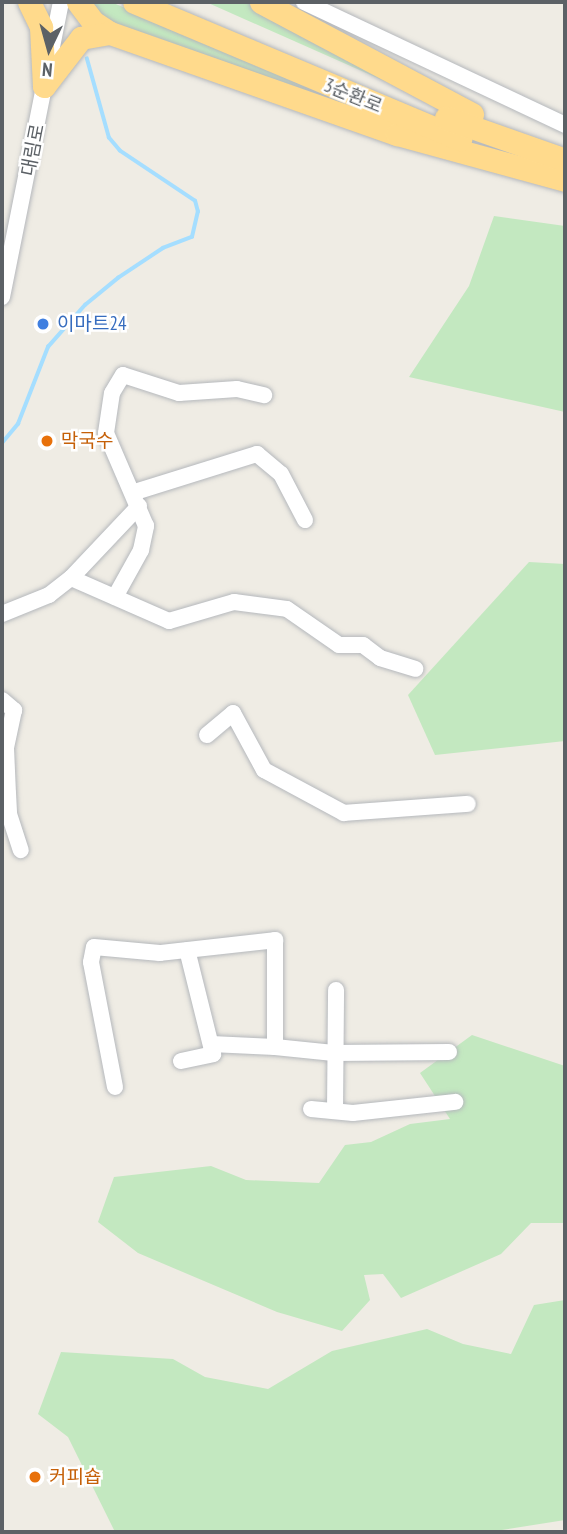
<!DOCTYPE html>
<meta charset="utf-8">
<style>
body{margin:0}
#map{position:relative;width:567px;height:1534px;overflow:hidden;background:#efece4;font-family:"PT Sans Narrow","Noto Sans KR",sans-serif}
div>[style]{position:absolute}
.green>*{inset:0;background:#c3e8c0}
.stream>*{height:3.5px;margin:-1.75px;padding:0 1.75px;transform-origin:1.75px;border-radius:1.75px;background:#a5deff}
.roads{filter:drop-shadow(0 0 2px #b5b8bc) drop-shadow(0 0 2px #b5b8bc)}
.minor>*{height:16px;margin:-8px;padding:0 8px;transform-origin:8px;border-radius:8px;background:#fff}
.highway>*{height:23px;margin:-11.5px;padding:0 11.5px;transform-origin:11.5px;border-radius:11.5px;background:#ffda8c}
.dots>*{width:19px;height:19px;translate:-50% -50%;box-sizing:border-box;border:4px solid #fff;border-radius:50%}
span{translate:-50% -50%;white-space:nowrap;text-align:center;line-height:1.15;-webkit-text-stroke:5px #fff;paint-order:stroke}
.street-label{font-size:19px;color:#5c6166}
.shop-label{font-size:19px;color:#366cbe}
.left{translate:0 -50%;text-align:left}
.food-label{font-size:19px;color:#c56008}
.frame{position:absolute;inset:0;border:4px solid #5c6166;pointer-events:none}
.north{position:absolute;left:14px;top:14px;width:70px;height:70px;-webkit-text-stroke:5px #fff;paint-order:stroke;rotate:185deg;font-size:19px;font-weight:700;line-height:28px;text-align:center;color:#5c6166}
.north::after{content:'';display:block;margin:auto;width:24px;height:32px;background:#5c6166;clip-path:polygon(50% 0,100% 100%,50% 72%,0 100%)}
</style>
<div id="map">
<div class="green">
<i style="clip-path:polygon(87px 2px,111px 2px,419px 132px,112px 27px)"></i>
<i style="clip-path:polygon(206px 2px,254px 2px,425px 99px)"></i>
<i style="clip-path:polygon(494px 216px,565px 226px,565px 412px,409px 377px,469px 286px)"></i>
<i style="clip-path:polygon(529px 562px,565px 564px,565px 741px,435px 755px,408px 695px)"></i>
<i style="clip-path:polygon(472px 1035px,565px 1066px,565px 1223px,531px 1223px,501px 1254px,401px 1298px,383px 1274px,364px 1275px,370px 1300px,342px 1331px,277px 1312px,138px 1253px,98px 1222px,114px 1177px,211px 1166px,246px 1180px,319px 1183px,345px 1145px,371px 1142px,410px 1124px,450px 1119px,420px 1073px)"></i>
<i style="clip-path:polygon(565px 1300px,565px 1520px,489px 1532px,115px 1532px,68px 1437px,38px 1414px,61px 1352px,173px 1359px,205px 1377px,268px 1389px,332px 1351px,427px 1329px,463px 1344px,511px 1354px,534px 1305px)"></i>
</div>
<div class="stream">
<i style="left:2px;top:443px;width:25px;rotate:-50deg"></i>
<i style="left:18px;top:424px;width:83px;rotate:-68.7deg"></i>
<i style="left:48px;top:347px;width:56px;rotate:-48.6deg"></i>
<i style="left:85px;top:305px;width:43px;rotate:-39.3deg"></i>
<i style="left:118px;top:278px;width:54px;rotate:-33.7deg"></i>
<i style="left:163px;top:248px;width:31px;rotate:-21deg"></i>
<i style="left:192px;top:237px;width:26px;rotate:-77deg"></i>
<i style="left:198px;top:212px;width:11px;rotate:-105deg"></i>
<i style="left:195px;top:201px;width:90px;rotate:-146.3deg"></i>
<i style="left:120px;top:151px;width:17px;rotate:-130deg"></i>
<i style="left:109px;top:138px;width:82px;rotate:-105.6deg"></i>
</div>
<div class="roads">
<div class="minor">
<i style="left:304px;top:2px;width:289px;rotate:25.2deg"></i>
<i style="left:2px;top:297px;width:301px;rotate:-78.7deg"></i>
<i style="left:135px;top:492px;width:128px;rotate:-17.3deg"></i>
<i style="left:257px;top:454px;width:31px;rotate:40deg"></i>
<i style="left:281px;top:474px;width:52px;rotate:62.4deg"></i>
<i style="left:71px;top:578px;width:99px;rotate:-46.6deg"></i>
<i style="left:115px;top:597px;width:54px;rotate:-61deg"></i>
<i style="left:141px;top:550px;width:25px;rotate:-78deg"></i>
<i style="left:146px;top:526px;width:101px;rotate:-113.3deg"></i>
<i style="left:106px;top:433px;width:40px;rotate:-81.5deg"></i>
<i style="left:112px;top:393px;width:21px;rotate:-59deg"></i>
<i style="left:123px;top:375px;width:59px;rotate:17.8deg"></i>
<i style="left:179px;top:393px;width:58px;rotate:-3.9deg"></i>
<i style="left:237px;top:389px;width:28px;rotate:13deg"></i>
<i style="left:2px;top:614px;width:51px;rotate:-22deg"></i>
<i style="left:49px;top:595px;width:28px;rotate:-38deg"></i>
<i style="left:71px;top:578px;width:107px;rotate:23.7deg"></i>
<i style="left:169px;top:621px;width:68px;rotate:-16.3deg"></i>
<i style="left:234px;top:602px;width:53px;rotate:7.5deg"></i>
<i style="left:287px;top:609px;width:63px;rotate:34.7deg"></i>
<i style="left:339px;top:645px;width:24px"></i>
<i style="left:363px;top:645px;width:21px;rotate:37deg"></i>
<i style="left:380px;top:658px;width:37px;rotate:17deg"></i>
<i style="left:2px;top:700px;width:16px;rotate:40deg"></i>
<i style="left:14px;top:710px;width:39px;rotate:102deg"></i>
<i style="left:6px;top:748px;width:45px;rotate:87.5deg"></i>
<i style="left:8px;top:793px;width:21px;rotate:87deg"></i>
<i style="left:9px;top:814px;width:38px;rotate:72deg"></i>
<i style="left:207px;top:735px;width:34px;rotate:-40deg"></i>
<i style="left:233px;top:713px;width:65px;rotate:61.5deg"></i>
<i style="left:264px;top:770px;width:91px;rotate:28.3deg"></i>
<i style="left:344px;top:813px;width:124px;rotate:-4.2deg"></i>
<i style="left:211px;top:1044px;width:64px;rotate:2.7deg"></i>
<i style="left:181px;top:1061px;width:33px;rotate:-12deg"></i>
<i style="left:213px;top:1054px;width:107px;rotate:-104deg"></i>
<i style="left:115px;top:1087px;width:127px;rotate:-100.9deg"></i>
<i style="left:91px;top:962px;width:15px;rotate:-79deg"></i>
<i style="left:94px;top:947px;width:66px;rotate:5.2deg"></i>
<i style="left:160px;top:953px;width:116px;rotate:-6.4deg"></i>
<i style="left:275px;top:940px;width:107px;rotate:90deg"></i>
<i style="left:275px;top:1047px;width:59px;rotate:5.8deg"></i>
<i style="left:334px;top:1053px;width:115px;rotate:-0.5deg"></i>
<i style="left:311px;top:1109px;width:42px;rotate:5.4deg"></i>
<i style="left:353px;top:1113px;width:103px;rotate:-6.2deg"></i>
<i style="left:335px;top:1111px;width:121px;rotate:-89.5deg"></i>
</div>
<div class="highway">
<i style="left:29px;top:2px;width:28px;rotate:64deg"></i>
<i style="left:41px;top:27px;width:59px;rotate:87.1deg"></i>
<i style="left:78px;top:2px;width:25px;rotate:53deg"></i>
<i style="left:93px;top:22px;width:20px;rotate:33deg"></i>
<i style="left:110px;top:33px;width:304px;rotate:19.4deg"></i>
<i style="left:397px;top:134px;width:174px;rotate:15.3deg"></i>
<i style="left:134px;top:2px;width:354px;rotate:22.8deg"></i>
<i style="left:261px;top:2px;width:239px;rotate:28deg"></i>
<i style="left:44px;top:86px;width:61px;rotate:-52.4deg"></i>
<i style="left:81px;top:38px;width:29px;rotate:-10deg"></i>
<i style="left:446px;top:118px;width:126px;rotate:19.4deg"></i>
</div>
</div>
<div class="dots">
<i style="left:43px;top:324px;background:#3f7fe0"></i>
<i style="left:47px;top:441px;background:#e8710a"></i>
<i style="left:35px;top:1477px;background:#e8710a"></i>
</div>
<div class="street-label">
<span style="left:353px;top:96px;rotate:22deg">3순환로</span>
<span style="left:33px;top:150px;rotate:-79deg">대림로</span>
</div>
<div class="shop-label">
<span class="left" style="left:57px;top:324px">이마트24</span>
</div>
<div class="food-label">
<span class="left" style="left:61px;top:441px">막국수</span>
<span class="left" style="left:49px;top:1477px">커피숍</span>
</div>
<div class="frame"></div>
<div class="north">N</div>
</div>
